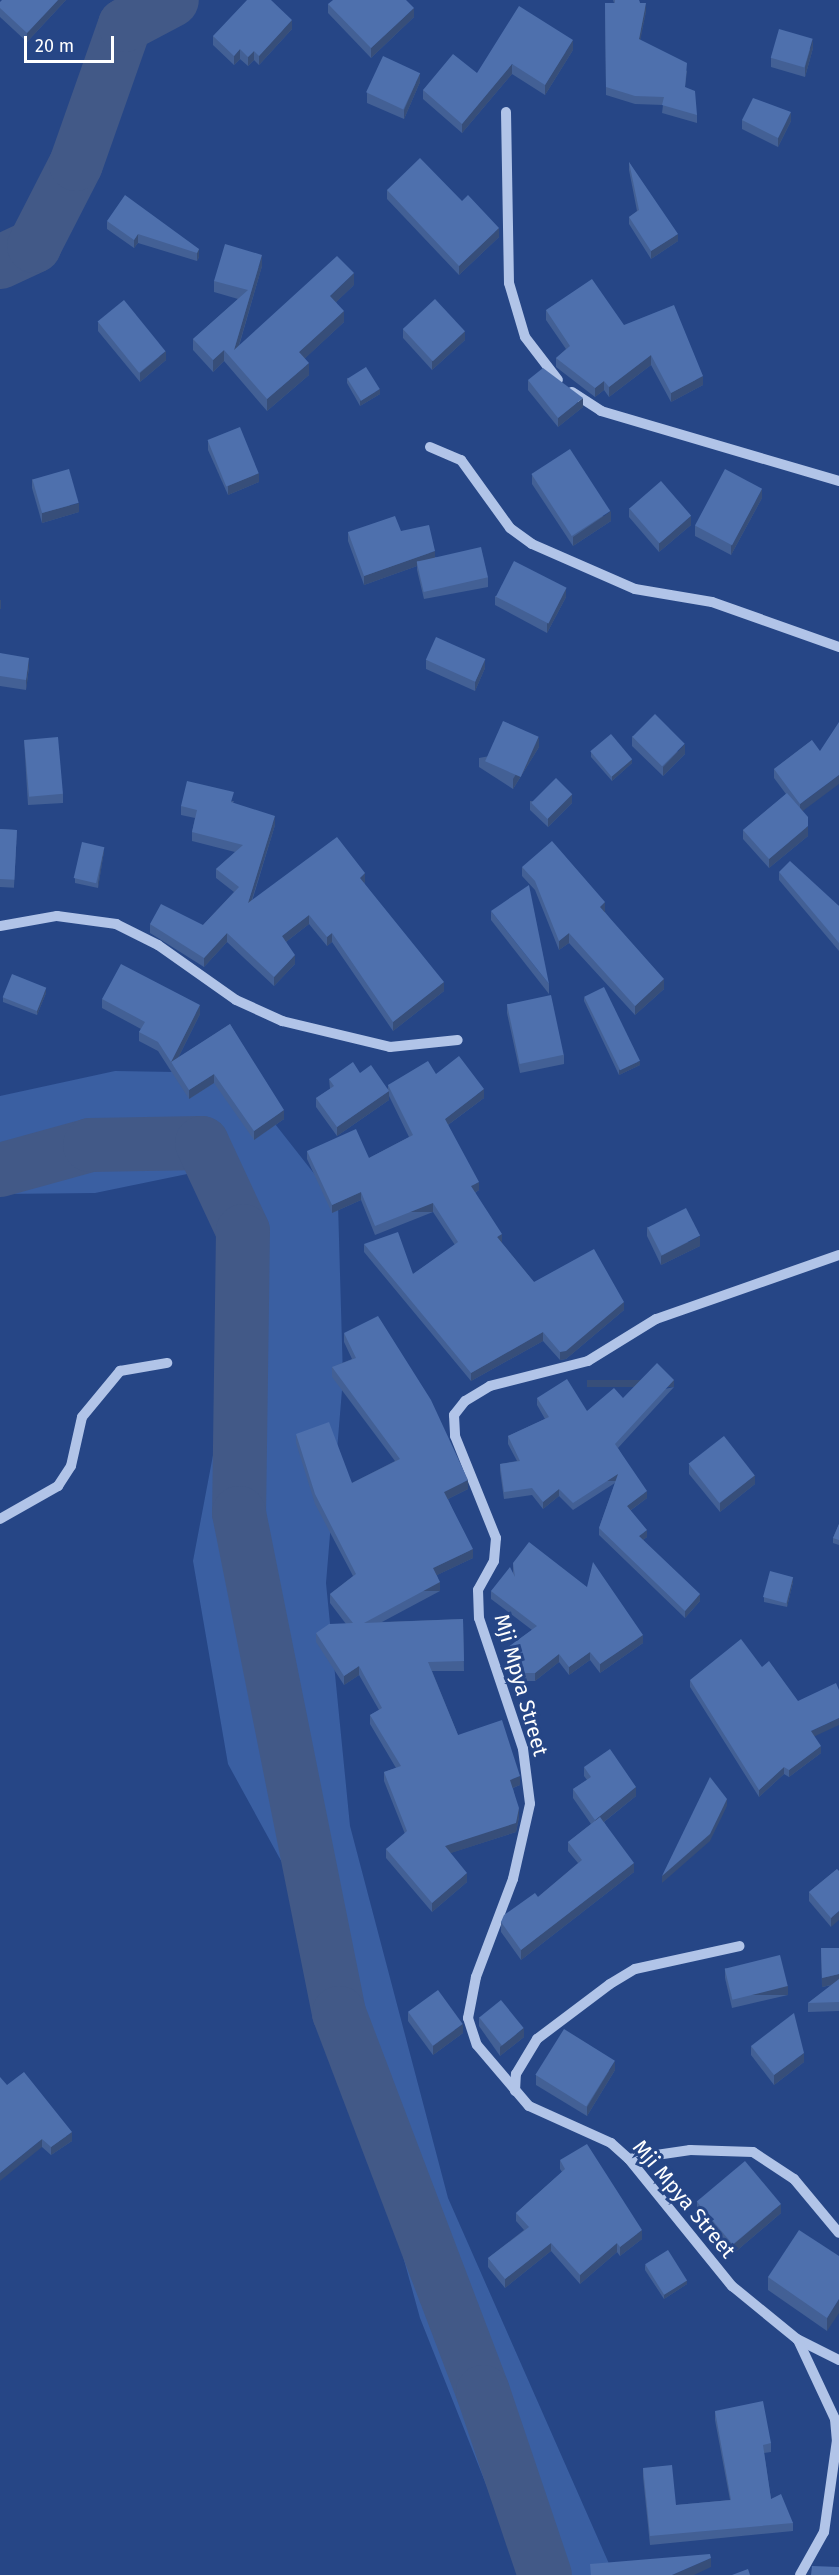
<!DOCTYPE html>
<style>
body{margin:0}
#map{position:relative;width:839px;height:2575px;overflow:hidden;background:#264686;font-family:"Fira Sans",sans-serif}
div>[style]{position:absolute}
.green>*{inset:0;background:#3a5fa2}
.river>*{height:54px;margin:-27px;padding:0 27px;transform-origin:27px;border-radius:27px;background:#425987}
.minor>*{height:10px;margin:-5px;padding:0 5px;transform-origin:5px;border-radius:5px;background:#b1c4e8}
.wall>*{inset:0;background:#436095;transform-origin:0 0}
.shaded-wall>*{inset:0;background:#374e79;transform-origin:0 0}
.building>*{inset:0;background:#4e70ad;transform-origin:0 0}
span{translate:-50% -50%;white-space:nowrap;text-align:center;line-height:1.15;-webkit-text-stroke:6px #264686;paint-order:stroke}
.street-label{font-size:21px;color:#fff}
.scale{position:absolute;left:24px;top:36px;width:90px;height:27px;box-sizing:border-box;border:3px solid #fff;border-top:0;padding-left:8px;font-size:18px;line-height:21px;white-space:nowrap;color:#fff;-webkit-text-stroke:4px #264686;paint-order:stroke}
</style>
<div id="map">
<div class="green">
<i style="clip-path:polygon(115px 1071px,235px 1073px,338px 1204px,343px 1378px,326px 1583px,350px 1826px,448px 2198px,614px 2575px,522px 2575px,420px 2318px,307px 1908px,228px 1764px,193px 1561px,234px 1344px,242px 1262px,226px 1166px,95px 1193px,0 1194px,0 1096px)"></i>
</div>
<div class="river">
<i style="left:0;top:262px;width:38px;rotate:-25deg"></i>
<i style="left:34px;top:246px;width:92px;rotate:-62.9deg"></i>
<i style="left:76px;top:164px;width:147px;rotate:-70.6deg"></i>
<i style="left:125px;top:25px;width:53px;rotate:-28deg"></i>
<i style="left:0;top:1170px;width:93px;rotate:-15.5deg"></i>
<i style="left:90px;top:1145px;width:112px;rotate:-1deg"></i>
<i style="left:202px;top:1143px;width:97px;rotate:65deg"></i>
<i style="left:243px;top:1231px;width:282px;rotate:90.8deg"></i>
<i style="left:239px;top:1513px;width:510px;rotate:78.69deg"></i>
<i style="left:339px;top:2013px;width:405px;rotate:69.2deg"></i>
<i style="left:483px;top:2392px;width:193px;rotate:71.3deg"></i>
</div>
<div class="minor">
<i style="left:506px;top:112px;width:171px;rotate:89deg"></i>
<i style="left:509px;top:283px;width:56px;rotate:73.5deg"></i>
<i style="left:525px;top:337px;width:54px;rotate:52.5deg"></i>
<i style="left:572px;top:392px;width:35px;rotate:33deg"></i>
<i style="left:601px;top:411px;width:248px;rotate:16.4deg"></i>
<i style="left:430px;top:447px;width:34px;rotate:23deg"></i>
<i style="left:461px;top:460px;width:84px;rotate:54.2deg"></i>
<i style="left:510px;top:528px;width:27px;rotate:36deg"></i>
<i style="left:532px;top:544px;width:112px;rotate:23.6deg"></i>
<i style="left:635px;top:589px;width:78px;rotate:9.6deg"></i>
<i style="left:712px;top:602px;width:135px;rotate:19.5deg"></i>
<i style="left:0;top:926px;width:58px;rotate:-10deg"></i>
<i style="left:57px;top:916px;width:60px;rotate:7.7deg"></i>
<i style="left:116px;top:924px;width:47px;rotate:26.6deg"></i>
<i style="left:158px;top:945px;width:95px;rotate:35.2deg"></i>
<i style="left:236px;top:1000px;width:51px;rotate:24.5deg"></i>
<i style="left:282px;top:1021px;width:111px;rotate:13.5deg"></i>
<i style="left:390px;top:1047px;width:68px;rotate:-5.9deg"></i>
<i style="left:839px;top:1255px;width:194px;rotate:160.7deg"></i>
<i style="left:656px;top:1319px;width:80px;rotate:148.3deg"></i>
<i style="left:588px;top:1361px;width:101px;rotate:165.7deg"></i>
<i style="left:490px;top:1386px;width:29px;rotate:149deg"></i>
<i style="left:465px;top:1401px;width:18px;rotate:128deg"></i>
<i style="left:454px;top:1415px;width:21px;rotate:87deg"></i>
<i style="left:455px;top:1436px;width:110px;rotate:68.1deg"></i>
<i style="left:496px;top:1538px;width:23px;rotate:95deg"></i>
<i style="left:494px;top:1561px;width:33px;rotate:119deg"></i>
<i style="left:478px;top:1590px;width:28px;rotate:88deg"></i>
<i style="left:479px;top:1618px;width:138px;rotate:71.4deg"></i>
<i style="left:523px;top:1749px;width:55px;rotate:82.7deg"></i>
<i style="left:530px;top:1804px;width:77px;rotate:102.8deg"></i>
<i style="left:513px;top:1879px;width:105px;rotate:110.7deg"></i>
<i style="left:476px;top:1977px;width:42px;rotate:101deg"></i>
<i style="left:468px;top:2018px;width:28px;rotate:72deg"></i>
<i style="left:477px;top:2045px;width:80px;rotate:49.6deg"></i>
<i style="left:529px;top:2106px;width:90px;rotate:24.3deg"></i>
<i style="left:611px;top:2143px;width:24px;rotate:42deg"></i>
<i style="left:629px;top:2159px;width:164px;rotate:51deg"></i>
<i style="left:732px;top:2286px;width:84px;rotate:39.2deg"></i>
<i style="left:797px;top:2339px;width:47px;rotate:26.6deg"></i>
<i style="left:0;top:1519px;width:67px;rotate:-29.6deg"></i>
<i style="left:58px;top:1486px;width:24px;rotate:-57deg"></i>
<i style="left:71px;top:1466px;width:50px;rotate:-77.3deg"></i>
<i style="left:82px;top:1417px;width:60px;rotate:-50.4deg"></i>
<i style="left:120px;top:1371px;width:48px;rotate:-9.7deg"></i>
<i style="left:515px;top:2091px;width:17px;rotate:-87deg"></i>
<i style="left:516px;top:2074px;width:41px;rotate:-59deg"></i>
<i style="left:537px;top:2039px;width:91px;rotate:-37deg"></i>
<i style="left:610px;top:1984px;width:29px;rotate:-31deg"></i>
<i style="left:635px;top:1969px;width:107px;rotate:-12.4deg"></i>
<i style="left:629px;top:2159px;width:62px;rotate:-8.4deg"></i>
<i style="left:690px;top:2150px;width:63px;rotate:1.8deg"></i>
<i style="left:753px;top:2152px;width:49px;rotate:33.4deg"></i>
<i style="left:794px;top:2179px;width:70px;rotate:50.2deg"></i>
<i style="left:798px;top:2340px;width:87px;rotate:64.9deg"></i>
<i style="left:835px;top:2419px;width:21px;rotate:85deg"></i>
<i style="left:837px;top:2440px;width:93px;rotate:98deg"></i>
<i style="left:824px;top:2532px;width:49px;rotate:119.2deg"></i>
</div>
<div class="wall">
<i style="clip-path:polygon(66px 0,27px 42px,0 17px,0 2px)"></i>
<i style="clip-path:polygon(613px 0,639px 0,640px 3px,646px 11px,640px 40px,687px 71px,685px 87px,697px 115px,697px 123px,662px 113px,663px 105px,635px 104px,606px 95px,605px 3px,614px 3px)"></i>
<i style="clip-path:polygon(328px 4px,414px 17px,371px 58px,328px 13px)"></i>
<i style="clip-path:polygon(292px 29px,259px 65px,254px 60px,248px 66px,240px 59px,234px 65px,213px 45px,213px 36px)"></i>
<i style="clip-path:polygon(813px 48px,805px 77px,771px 67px,771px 58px)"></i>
<i style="clip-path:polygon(573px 50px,545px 95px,512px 74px,462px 133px,423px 99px,423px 90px,477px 73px)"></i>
<i style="clip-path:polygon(420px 82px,404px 119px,367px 103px,367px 93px)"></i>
<i style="clip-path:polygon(742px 120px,791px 121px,778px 147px,742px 129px)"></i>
<i style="clip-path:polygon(629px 162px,678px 241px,651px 259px,629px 224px,629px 217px,637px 211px,629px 170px)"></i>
<i style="clip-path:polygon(387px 190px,462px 201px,499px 237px,459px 275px,387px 199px)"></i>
<i style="clip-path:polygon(107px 221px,199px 249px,199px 257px,197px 261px,138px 243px,134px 248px,107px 229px)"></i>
<i style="clip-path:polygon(262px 266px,239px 346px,354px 285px,336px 302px,344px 322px,304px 359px,309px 375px,267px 411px,224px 361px,213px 372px,193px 350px,193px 339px,238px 299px,214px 292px,214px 281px)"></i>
<i style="clip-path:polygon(546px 310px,624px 325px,703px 385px,671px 402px,651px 365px,609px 397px,604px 390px,595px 397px,556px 367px,556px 358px,566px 349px,546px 320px)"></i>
<i style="clip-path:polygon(98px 322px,166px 360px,140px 382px,98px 331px)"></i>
<i style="clip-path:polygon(403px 329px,465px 340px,432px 370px,403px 338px)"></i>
<i style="clip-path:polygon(347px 378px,380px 394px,360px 406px,347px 383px)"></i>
<i style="clip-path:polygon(528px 380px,583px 407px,558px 427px,528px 390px)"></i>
<i style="clip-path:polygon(208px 440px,259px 482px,228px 495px,208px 450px)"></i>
<i style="clip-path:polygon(532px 475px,611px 521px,573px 546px,532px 484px)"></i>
<i style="clip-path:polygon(32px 479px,79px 512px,42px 523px,32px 488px)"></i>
<i style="clip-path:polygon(762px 498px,731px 555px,695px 536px,695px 526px)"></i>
<i style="clip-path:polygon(629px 508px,691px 525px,659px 552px,629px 517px)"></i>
<i style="clip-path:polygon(401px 531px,435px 557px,488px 577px,488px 587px,424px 599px,417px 570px,417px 566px,364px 585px,348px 541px,348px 532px)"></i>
<i style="clip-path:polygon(495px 596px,566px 597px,547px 633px,495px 605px)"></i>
<i style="clip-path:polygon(0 653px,29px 667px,26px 690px,0 686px)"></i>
<i style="clip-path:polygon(426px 660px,485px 668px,475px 691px,426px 669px)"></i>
<i style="clip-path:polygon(632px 736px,685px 754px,663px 776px,632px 746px)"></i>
<i style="clip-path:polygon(24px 740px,63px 794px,63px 803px,28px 805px)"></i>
<i style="clip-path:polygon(812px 740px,802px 811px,808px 836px,769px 868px,743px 839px,743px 830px,786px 794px,774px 778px,774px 769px)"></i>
<i style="clip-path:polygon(539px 747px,513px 789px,479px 767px,479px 758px)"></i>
<i style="clip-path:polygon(591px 752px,632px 763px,612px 781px,591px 757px)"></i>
<i style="clip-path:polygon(234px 801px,233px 803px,275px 825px,252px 901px,365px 882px,364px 883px,444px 991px,393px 1031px,332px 942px,327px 946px,309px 924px,286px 942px,295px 964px,274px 986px,227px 942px,204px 967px,150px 933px,150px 924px,203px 925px,234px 892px,216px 878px,216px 869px,235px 852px,192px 841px,192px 832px,195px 818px,181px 815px,181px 806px)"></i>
<i style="clip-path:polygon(530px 801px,572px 803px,548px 827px,530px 810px)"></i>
<i style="left:0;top:829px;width:17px;height:58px;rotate:3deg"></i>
<i style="clip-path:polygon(104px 851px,98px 888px,75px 883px,75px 878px)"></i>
<i style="clip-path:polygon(522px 867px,605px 912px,664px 989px,635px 1015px,569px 943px,559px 950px,535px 890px,522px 876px)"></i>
<i style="clip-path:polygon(779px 872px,839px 906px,839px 951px,779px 880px)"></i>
<i style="clip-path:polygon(491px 911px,549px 984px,549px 994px,491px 920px)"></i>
<i style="clip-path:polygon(46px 993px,37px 1015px,3px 1002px,3px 997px)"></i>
<i style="clip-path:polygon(584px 997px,640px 1065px,619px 1075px,584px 1001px)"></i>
<i style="clip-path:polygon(102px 999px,200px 1014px,178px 1058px,230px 1024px,284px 1119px,254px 1140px,214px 1083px,189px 1099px,158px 1051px,139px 1041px,139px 1032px,141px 1029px,102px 1008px)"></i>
<i style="clip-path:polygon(507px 1004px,564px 1055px,564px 1064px,520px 1073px,507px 1013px)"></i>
<i style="clip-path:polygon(360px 1073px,388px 1089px,388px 1085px,436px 1074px,484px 1098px,448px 1125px,479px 1190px,475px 1193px,502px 1243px,534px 1282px,624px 1310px,566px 1359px,560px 1360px,543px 1341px,471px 1381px,364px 1252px,364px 1244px,413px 1274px,455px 1245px,433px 1212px,375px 1235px,361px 1200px,332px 1213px,307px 1159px,307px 1151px,369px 1158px,409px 1137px,389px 1096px,389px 1100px,337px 1136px,316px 1107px,316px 1098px,330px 1089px,329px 1079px)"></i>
<i style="clip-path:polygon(647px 1227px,700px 1246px,661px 1265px,647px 1236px)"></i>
<i style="clip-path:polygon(344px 1333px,468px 1489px,448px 1499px,473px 1558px,437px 1575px,440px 1591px,382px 1622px,463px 1619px,464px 1671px,432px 1671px,458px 1735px,520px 1785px,513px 1788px,519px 1817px,516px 1832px,450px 1853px,467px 1882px,432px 1912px,386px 1858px,386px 1849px,405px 1834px,384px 1781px,384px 1772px,396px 1768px,370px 1724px,370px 1715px,379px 1710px,359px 1675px,344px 1685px,316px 1642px,316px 1633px,346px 1624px,330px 1603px,330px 1594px,353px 1576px,315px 1504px,296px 1443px,296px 1434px,352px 1483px,395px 1461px,332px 1377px,332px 1367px,352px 1359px,344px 1342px)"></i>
<i style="clip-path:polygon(674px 1387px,618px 1448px,647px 1498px,630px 1511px,647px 1537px,643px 1540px,700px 1601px,685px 1618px,599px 1535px,599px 1528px,615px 1483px,573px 1510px,559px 1496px,543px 1509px,532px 1495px,504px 1499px,500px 1471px,500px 1464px,517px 1461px,508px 1444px,508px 1436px,545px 1419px,537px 1405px,537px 1398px,587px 1411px,623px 1398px)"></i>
<i style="clip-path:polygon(689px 1465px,755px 1484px,720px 1512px,689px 1474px)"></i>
<i style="clip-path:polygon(839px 1524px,839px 1545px,833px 1543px,833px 1538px)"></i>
<i style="clip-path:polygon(513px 1563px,643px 1643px,600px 1673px,590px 1660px,569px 1675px,559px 1662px,535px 1681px,525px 1681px,507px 1656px,507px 1648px,532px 1630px,491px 1599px,491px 1591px,513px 1574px)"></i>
<i style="clip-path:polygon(793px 1582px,787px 1607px,764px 1602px,764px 1597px)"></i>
<i style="clip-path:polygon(690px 1680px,814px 1737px,821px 1753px,789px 1777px,784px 1774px,759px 1797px,690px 1687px)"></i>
<i style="clip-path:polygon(584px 1767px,636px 1796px,604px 1822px,634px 1872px,521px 1960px,501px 1932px,501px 1922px,538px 1897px,578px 1863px,568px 1851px,568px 1842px,591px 1824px,573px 1798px,573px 1789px,587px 1780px,584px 1776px)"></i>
<i style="clip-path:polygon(837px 1869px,831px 1927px,809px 1901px,809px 1892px)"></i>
<i style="clip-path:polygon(821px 1948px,839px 1948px,839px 2011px,808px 2012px,808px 2003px,832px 1985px,822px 1987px)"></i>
<i style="clip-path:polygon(725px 1968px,788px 1995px,732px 2008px,725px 1978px)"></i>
<i style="clip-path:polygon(408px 2012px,463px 2033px,433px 2055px,408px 2021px)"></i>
<i style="clip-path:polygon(479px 2017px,524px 2037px,500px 2056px,479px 2026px)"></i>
<i style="clip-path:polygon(751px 2046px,804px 2062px,774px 2085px,751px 2055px)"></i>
<i style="clip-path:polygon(615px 2070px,587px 2116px,536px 2085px,536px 2075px)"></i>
<i style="clip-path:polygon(7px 2085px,72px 2141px,51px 2155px,42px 2147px)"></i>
<i style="clip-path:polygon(560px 2160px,642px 2239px,620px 2256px,617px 2252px,580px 2284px,551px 2251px,505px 2288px,488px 2267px,488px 2258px,524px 2230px,516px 2221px,516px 2213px,562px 2172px,560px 2169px)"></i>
<i style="clip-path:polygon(697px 2202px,781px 2213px,734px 2253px,697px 2211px)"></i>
<i style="clip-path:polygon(839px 2256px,827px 2331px,768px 2290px,768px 2277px)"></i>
<i style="clip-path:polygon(645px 2265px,687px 2284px,664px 2299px,645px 2270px)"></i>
<i style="clip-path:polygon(715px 2411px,771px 2443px,771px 2452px,764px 2453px,771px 2499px,793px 2523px,793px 2531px,650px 2545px,643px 2477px,643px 2468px,676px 2505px,730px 2500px,715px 2420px)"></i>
</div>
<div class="shaded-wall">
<i style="clip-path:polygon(58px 0,66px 0,27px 42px,27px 33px)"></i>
<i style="clip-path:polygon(646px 3px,646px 11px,639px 47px,639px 39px)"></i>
<i style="clip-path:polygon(414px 8px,414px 17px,371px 58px,371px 48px)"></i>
<i style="clip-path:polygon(292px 20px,292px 29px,259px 65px,259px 56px)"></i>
<i style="clip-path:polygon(813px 39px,813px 48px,805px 77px,805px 67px)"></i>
<i style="clip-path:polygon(573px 40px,573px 50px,545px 95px,545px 85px)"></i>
<i style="clip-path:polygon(240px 49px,240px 59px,234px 65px,234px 56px)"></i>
<i style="clip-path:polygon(254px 51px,254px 60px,248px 66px,248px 57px)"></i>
<i style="clip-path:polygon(512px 64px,512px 74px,462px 133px,462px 124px)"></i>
<i style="clip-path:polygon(420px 73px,420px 82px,404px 119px,404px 110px)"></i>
<i style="clip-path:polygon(791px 112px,791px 121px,778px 147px,778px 138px)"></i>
<i style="clip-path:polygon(499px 228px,499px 237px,459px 275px,459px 266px)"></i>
<i style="clip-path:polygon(138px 234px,138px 243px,134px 248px,134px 240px)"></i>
<i style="clip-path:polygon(678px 234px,678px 241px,651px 259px,651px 251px)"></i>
<i style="clip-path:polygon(199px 249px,199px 257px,197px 261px,197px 253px)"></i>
<i style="clip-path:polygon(262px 255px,262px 266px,234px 362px,234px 350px)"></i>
<i style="clip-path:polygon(354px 273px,354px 285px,330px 308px,330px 296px)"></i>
<i style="clip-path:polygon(344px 311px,344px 322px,299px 364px,299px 352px)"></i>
<i style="clip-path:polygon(465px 331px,465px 340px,432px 370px,432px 361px)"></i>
<i style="clip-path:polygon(224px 350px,224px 361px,213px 372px,213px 360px)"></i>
<i style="clip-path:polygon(166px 351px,166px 360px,140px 382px,140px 373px)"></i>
<i style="clip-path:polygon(651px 355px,651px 365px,609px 397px,609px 387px)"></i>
<i style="clip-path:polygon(309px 363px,309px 375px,267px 411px,267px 399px)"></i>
<i style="clip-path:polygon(703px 376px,703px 385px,671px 402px,671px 393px)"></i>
<i style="clip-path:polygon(604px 381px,604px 390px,595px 397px,595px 388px)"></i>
<i style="clip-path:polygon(380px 389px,380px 394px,360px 406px,360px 401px)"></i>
<i style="clip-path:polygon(583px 398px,583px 407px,558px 427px,558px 418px)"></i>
<i style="clip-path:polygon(259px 473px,259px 482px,228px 495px,228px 486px)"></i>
<i style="clip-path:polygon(762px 489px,762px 498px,731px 555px,731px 546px)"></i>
<i style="clip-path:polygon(79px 503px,79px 512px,42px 523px,42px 513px)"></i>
<i style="clip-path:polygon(611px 511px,611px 521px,573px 546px,573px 537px)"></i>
<i style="clip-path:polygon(691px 516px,691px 525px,659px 552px,659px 543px)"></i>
<i style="clip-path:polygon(435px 551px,435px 560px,417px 561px,417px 566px,364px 585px,364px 576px)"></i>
<i style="clip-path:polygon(566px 588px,566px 597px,547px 633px,547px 624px)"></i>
<i style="left:0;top:600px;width:1px;height:9px"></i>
<i style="clip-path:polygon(29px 658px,29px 667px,26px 690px,26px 680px)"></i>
<i style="clip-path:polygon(485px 659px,485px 668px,475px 691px,475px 682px)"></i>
<i style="clip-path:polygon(539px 737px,539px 747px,513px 789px,513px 779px)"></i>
<i style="clip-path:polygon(685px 744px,685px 754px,663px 776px,663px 767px)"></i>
<i style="clip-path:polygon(632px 759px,632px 763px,612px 781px,612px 776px)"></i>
<i style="clip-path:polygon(839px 775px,839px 784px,800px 813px,800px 804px)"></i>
<i style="clip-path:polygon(572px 794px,572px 803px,548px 827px,548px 818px)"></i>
<i style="clip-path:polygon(275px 816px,275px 825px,248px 912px,248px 903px)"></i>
<i style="clip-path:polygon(808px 826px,808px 836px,769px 868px,769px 859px)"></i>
<i style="clip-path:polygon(104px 847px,104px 851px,98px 888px,98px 883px)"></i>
<i style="clip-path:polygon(365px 873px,365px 882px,360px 887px,360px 878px)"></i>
<i style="clip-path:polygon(605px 902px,605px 912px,600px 916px,600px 907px)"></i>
<i style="clip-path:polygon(309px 915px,309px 924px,282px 945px,282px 936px)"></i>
<i style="clip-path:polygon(227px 933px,227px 942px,204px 967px,204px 958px)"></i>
<i style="clip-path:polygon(332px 933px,332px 942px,327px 946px,327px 937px)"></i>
<i style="clip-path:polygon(569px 933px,569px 943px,559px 950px,559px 941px)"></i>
<i style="clip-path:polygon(295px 955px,295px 964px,274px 986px,274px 977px)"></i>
<i style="clip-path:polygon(664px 979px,664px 989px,635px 1015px,635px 1006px)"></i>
<i style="clip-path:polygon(444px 982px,444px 991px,393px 1031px,393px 1022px)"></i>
<i style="clip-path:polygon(46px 988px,46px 993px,37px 1015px,37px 1011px)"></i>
<i style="clip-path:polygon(200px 1005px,200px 1014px,174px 1066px,171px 1062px,171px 1071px,171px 1062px)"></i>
<i style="clip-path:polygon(640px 1061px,640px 1065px,619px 1075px,619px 1070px)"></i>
<i style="clip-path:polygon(214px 1074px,214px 1083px,189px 1099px,189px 1090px)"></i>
<i style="clip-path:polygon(484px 1089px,484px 1098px,445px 1127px,445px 1119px)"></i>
<i style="clip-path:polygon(389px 1091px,389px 1100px,337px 1136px,337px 1127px)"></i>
<i style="clip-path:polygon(284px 1110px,284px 1119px,254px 1140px,254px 1131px)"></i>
<i style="clip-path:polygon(479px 1182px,479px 1190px,471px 1195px,471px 1186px)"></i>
<i style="clip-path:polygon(361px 1192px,361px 1200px,332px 1213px,332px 1205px)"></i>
<i style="left:433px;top:1203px;width:9px;height:62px;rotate:90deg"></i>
<i style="clip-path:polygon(502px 1234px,502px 1243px,497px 1237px)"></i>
<i style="clip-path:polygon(700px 1236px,700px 1246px,661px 1265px,661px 1256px)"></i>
<i style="clip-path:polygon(624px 1302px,624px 1310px,566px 1359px,560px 1360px,560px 1352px)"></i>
<i style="clip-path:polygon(543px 1332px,543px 1341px,471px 1381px,471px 1373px)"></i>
<i style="left:674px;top:1380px;width:7px;height:87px;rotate:90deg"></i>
<i style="left:618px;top:1474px;width:7px;height:54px;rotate:90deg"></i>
<i style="clip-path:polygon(755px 1475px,755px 1484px,720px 1512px,720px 1503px)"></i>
<i style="clip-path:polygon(468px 1480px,468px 1489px,444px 1501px,444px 1492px)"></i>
<i style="clip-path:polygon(559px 1489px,559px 1496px,543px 1509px,543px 1502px)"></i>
<i style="clip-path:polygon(647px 1491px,647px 1498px,627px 1513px,627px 1506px)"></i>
<i style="clip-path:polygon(647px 1530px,647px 1537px,639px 1543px,639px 1536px)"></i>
<i style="clip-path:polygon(473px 1549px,473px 1558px,433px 1577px,433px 1568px)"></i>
<i style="clip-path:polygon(793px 1577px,793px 1582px,787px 1607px,787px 1603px)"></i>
<i style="left:440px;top:1582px;width:9px;height:86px;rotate:90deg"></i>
<i style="clip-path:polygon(700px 1594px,700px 1601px,685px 1618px,685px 1611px)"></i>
<i style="clip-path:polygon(643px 1635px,643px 1643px,600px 1673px,600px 1664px)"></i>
<i style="clip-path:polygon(590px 1652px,590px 1660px,569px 1675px,569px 1667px)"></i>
<i style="clip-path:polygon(559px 1654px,559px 1662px,535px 1681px,535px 1673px)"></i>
<i style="clip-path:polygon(359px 1666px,359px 1675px,344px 1685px,344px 1676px)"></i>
<i style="clip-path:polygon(839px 1718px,839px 1725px,811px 1738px,811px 1731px)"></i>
<i style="clip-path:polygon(821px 1746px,821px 1753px,789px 1777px,789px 1770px)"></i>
<i style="clip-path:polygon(784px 1767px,784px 1774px,759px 1797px,759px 1790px)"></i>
<i style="clip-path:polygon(520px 1776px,520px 1785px,510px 1789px,510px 1780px)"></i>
<i style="clip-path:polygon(636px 1787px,636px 1796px,595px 1829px,595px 1820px)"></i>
<i style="clip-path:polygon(727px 1799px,727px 1806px,710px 1841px,662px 1883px,662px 1876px)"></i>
<i style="clip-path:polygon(519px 1808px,519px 1817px,516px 1832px,445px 1855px,445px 1846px)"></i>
<i style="clip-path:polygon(634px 1863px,634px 1872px,521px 1960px,521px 1950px)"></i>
<i style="clip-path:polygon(467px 1873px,467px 1882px,432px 1912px,432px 1903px)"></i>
<i style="clip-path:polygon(839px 1911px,839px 1920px,831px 1927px,831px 1918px)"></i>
<i style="clip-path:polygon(839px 1974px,839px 1983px,822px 1987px,822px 1978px)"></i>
<i style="left:788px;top:1986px;width:9px;height:57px;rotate:90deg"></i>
<i style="clip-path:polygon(463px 2024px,463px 2033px,433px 2055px,433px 2046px)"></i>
<i style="clip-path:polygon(524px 2028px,524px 2037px,500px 2056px,500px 2047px)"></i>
<i style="clip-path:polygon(804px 2053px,804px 2062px,774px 2085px,774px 2075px)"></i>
<i style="clip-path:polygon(615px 2061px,615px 2070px,587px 2116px,587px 2107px)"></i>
<i style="clip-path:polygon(72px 2132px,72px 2141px,51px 2155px,51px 2147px)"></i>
<i style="clip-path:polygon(42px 2139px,42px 2147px,0 2181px,0 2173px)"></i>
<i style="clip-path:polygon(781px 2204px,781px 2213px,734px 2253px,734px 2244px)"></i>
<i style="clip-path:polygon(642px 2230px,642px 2239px,620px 2256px,620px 2247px)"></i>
<i style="clip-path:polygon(551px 2243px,551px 2251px,505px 2288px,505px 2279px)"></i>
<i style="clip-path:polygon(617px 2243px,617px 2252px,580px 2284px,580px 2275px)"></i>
<i style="clip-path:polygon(687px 2280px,687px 2284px,664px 2299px,664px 2294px)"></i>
<i style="clip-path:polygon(839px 2299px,839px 2313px,827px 2331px,827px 2318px)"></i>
<i style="clip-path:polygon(711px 2558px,711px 2567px,694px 2575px,672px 2575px)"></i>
</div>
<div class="building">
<i style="clip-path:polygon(2px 0,58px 0,27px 33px,0 8px,0 2px)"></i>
<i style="clip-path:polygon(247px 0,271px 0,292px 20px,259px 56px,254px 51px,248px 57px,240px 49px,234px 56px,213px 36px)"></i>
<i style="clip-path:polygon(333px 0,406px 0,414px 8px,371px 48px,328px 4px)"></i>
<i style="clip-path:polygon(615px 0,639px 0,640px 3px,646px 3px,639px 39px,687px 63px,685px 87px,695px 91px,697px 115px,662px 105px,664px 97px,635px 96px,606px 87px,605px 3px,615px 3px)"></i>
<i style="clip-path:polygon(519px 6px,573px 40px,545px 85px,512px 64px,462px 124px,423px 90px,453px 54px,477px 73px)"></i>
<i style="left:779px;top:29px;width:35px;height:30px;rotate:16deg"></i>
<i style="left:383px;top:56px;width:41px;height:40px;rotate:25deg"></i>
<i style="clip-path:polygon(753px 98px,791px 112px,778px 138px,742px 120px)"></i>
<i style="clip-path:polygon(420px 158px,462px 201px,468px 195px,499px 228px,459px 266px,387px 190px)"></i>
<i style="clip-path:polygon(629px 162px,678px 234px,651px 251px,629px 217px,639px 210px)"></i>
<i style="clip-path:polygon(125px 195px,199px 249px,197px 253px,138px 234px,134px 240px,107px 221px)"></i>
<i style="clip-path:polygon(225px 244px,262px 255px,234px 350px,337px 256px,354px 273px,330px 296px,344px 311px,299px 352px,309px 363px,267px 399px,224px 350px,213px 360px,193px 339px,248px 290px,214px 281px)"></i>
<i style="clip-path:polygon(592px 279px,624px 325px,674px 305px,703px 376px,671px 393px,651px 355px,609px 387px,604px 381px,595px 388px,556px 358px,570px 346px,546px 310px)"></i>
<i style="left:435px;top:299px;width:44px;height:44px;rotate:47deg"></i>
<i style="left:124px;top:300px;width:66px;height:34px;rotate:51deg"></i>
<i style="left:366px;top:367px;width:26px;height:22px;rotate:58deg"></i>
<i style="clip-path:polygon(543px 368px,583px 398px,558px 418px,528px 380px)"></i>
<i style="left:240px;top:427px;width:50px;height:35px;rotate:68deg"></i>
<i style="left:570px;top:449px;width:74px;height:46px;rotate:57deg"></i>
<i style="left:69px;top:469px;width:35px;height:38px;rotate:74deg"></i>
<i style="left:725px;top:469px;width:42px;height:64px;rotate:28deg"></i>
<i style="left:661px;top:481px;width:46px;height:42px;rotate:49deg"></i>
<i style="clip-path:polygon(395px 516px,401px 531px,429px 525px,435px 551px,364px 576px,348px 532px)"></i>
<i style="left:481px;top:547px;width:31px;height:66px;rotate:77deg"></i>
<i style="left:514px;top:561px;width:59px;height:40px;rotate:27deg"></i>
<i style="left:436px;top:637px;width:54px;height:25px;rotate:24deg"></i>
<i style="clip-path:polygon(0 653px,29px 658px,26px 680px,0 676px)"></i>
<i style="left:655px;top:714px;width:42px;height:32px;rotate:45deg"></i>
<i style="left:503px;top:721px;width:39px;height:44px;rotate:24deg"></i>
<i style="clip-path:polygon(839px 722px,839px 775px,800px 804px,774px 769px,812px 740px,820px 751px)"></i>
<i style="left:611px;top:734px;width:33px;height:27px;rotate:50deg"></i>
<i style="left:58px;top:737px;width:57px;height:34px;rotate:85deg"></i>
<i style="left:556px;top:778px;width:23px;height:35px;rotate:45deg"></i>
<i style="clip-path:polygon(187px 781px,234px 792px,231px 802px,275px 816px,248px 903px,337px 837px,365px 873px,360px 878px,444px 982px,393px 1022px,332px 933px,327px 937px,309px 915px,282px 936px,295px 955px,274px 977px,227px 933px,204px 958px,150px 924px,161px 904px,203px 925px,239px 887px,216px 869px,243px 845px,192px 832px,197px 810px,181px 806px)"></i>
<i style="clip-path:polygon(787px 793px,808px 817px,808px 826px,769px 859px,743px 830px)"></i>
<i style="left:0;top:829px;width:17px;height:50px;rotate:3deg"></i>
<i style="clip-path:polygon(552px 841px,605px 902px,600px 907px,664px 979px,635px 1006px,569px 933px,559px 941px,535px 881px,522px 867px)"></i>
<i style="left:82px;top:842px;width:23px;height:37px;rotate:13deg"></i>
<i style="clip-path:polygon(790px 861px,839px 906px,839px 943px,779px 872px)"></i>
<i style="clip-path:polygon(529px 885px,549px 984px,491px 911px)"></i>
<i style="clip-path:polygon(121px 964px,200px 1005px,171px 1062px,158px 1042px,139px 1032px,145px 1022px,102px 999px)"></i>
<i style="left:12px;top:974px;width:37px;height:25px;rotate:22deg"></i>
<i style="left:604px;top:987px;width:82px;height:22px;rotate:64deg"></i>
<i style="left:551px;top:995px;width:61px;height:45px;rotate:78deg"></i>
<i style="clip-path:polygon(230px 1024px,284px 1110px,254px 1131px,214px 1074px,189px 1090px,171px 1062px)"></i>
<i style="clip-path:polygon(459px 1056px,484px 1089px,445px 1119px,479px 1182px,471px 1186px,502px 1234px,497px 1237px,534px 1282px,594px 1249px,624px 1302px,566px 1351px,560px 1352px,543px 1332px,471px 1373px,364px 1244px,398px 1232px,413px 1274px,458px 1242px,433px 1203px,375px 1226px,361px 1192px,332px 1205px,307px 1151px,356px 1129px,369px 1158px,413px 1135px,388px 1085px,428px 1061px,436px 1074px)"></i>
<i style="clip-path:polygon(353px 1062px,360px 1073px,371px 1065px,389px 1091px,337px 1127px,316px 1098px,334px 1086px,329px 1079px)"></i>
<i style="left:686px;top:1208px;width:31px;height:43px;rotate:63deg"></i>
<i style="clip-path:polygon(378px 1316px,431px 1400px,468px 1480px,444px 1492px,473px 1549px,433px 1568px,440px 1582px,364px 1623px,463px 1619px,464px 1661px,428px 1662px,458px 1735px,502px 1720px,520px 1776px,510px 1780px,519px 1808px,516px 1823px,445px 1846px,467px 1873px,432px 1903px,386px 1849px,407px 1831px,384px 1772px,401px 1766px,370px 1715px,382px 1708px,359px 1666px,344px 1676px,316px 1633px,329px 1624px,353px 1623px,330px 1594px,356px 1574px,315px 1494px,296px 1434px,329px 1422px,352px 1483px,400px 1459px,332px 1367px,356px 1358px,344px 1333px)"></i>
<i style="clip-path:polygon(657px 1363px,674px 1380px,615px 1444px,647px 1491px,627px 1506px,647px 1530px,639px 1536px,700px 1594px,685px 1611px,599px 1528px,618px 1474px,573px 1503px,559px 1489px,543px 1502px,532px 1488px,504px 1492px,500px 1464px,520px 1461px,508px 1436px,549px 1417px,537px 1398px,567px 1379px,587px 1411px,614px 1388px,623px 1398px)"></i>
<i style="left:724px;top:1436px;width:50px;height:45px;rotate:52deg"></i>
<i style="clip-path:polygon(839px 1524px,839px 1540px,833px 1538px)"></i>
<i style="clip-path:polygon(529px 1542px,587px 1587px,593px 1562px,643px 1635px,600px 1664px,590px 1652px,569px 1667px,559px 1654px,535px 1673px,525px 1673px,507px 1648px,537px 1626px,491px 1591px,510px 1567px,515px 1577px,513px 1563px)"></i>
<i style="left:770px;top:1571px;width:24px;height:27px;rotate:15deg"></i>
<i style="clip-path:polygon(741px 1639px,762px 1667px,769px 1661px,798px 1701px,836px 1683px,839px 1690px,839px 1718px,811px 1731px,821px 1746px,789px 1770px,784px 1767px,759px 1790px,690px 1680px)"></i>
<i style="clip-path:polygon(610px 1749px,636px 1787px,595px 1820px,573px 1789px,591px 1777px,584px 1767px)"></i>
<i style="clip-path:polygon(710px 1777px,727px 1799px,710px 1834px,662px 1876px)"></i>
<i style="clip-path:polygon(600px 1817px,634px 1863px,521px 1950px,501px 1922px,504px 1915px,535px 1893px,538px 1897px,582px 1860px,568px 1842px)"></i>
<i style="clip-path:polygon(837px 1869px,839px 1871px,839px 1911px,831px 1918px,809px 1892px)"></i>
<i style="clip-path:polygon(821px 1948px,839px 1948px,839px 1974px,822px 1978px)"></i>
<i style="left:780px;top:1955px;width:32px;height:57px;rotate:76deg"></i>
<i style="clip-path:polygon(839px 1979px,839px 2002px,808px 2003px)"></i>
<i style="left:438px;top:1990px;width:42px;height:37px;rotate:54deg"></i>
<i style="left:501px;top:2000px;width:36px;height:28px;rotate:51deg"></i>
<i style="clip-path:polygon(794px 2013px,804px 2053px,774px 2075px,751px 2046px)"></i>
<i style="left:564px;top:2029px;width:60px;height:54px;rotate:32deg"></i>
<i style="clip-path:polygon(24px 2072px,72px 2132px,51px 2147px,42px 2139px,0 2173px,0 2077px,7px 2085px)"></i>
<i style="clip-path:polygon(587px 2144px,642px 2230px,620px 2247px,617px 2243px,580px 2275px,551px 2243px,505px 2279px,488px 2258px,529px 2227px,516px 2213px,565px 2169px,560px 2160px)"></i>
<i style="left:745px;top:2161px;width:56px;height:63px;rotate:50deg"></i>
<i style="clip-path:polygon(799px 2230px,839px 2256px,839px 2299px,827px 2318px,768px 2277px)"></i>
<i style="left:668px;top:2250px;width:36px;height:27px;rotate:58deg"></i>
<i style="clip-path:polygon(763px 2401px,771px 2443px,763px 2445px,771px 2499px,781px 2494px,793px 2523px,650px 2536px,643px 2468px,672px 2465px,676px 2505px,731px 2500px,715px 2411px)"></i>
<i style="clip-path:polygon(710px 2554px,711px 2558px,672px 2575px,591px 2575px,590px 2564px)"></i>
<i style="clip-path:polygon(812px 2566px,839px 2567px,839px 2575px,811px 2575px)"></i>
<i style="clip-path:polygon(748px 2569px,750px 2575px,732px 2575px)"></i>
</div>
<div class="street-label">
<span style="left:521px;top:1685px;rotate:74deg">Mji Mpya Street</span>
<span style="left:684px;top:2199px;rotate:50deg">Mji Mpya Street</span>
</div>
<div class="scale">20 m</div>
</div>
